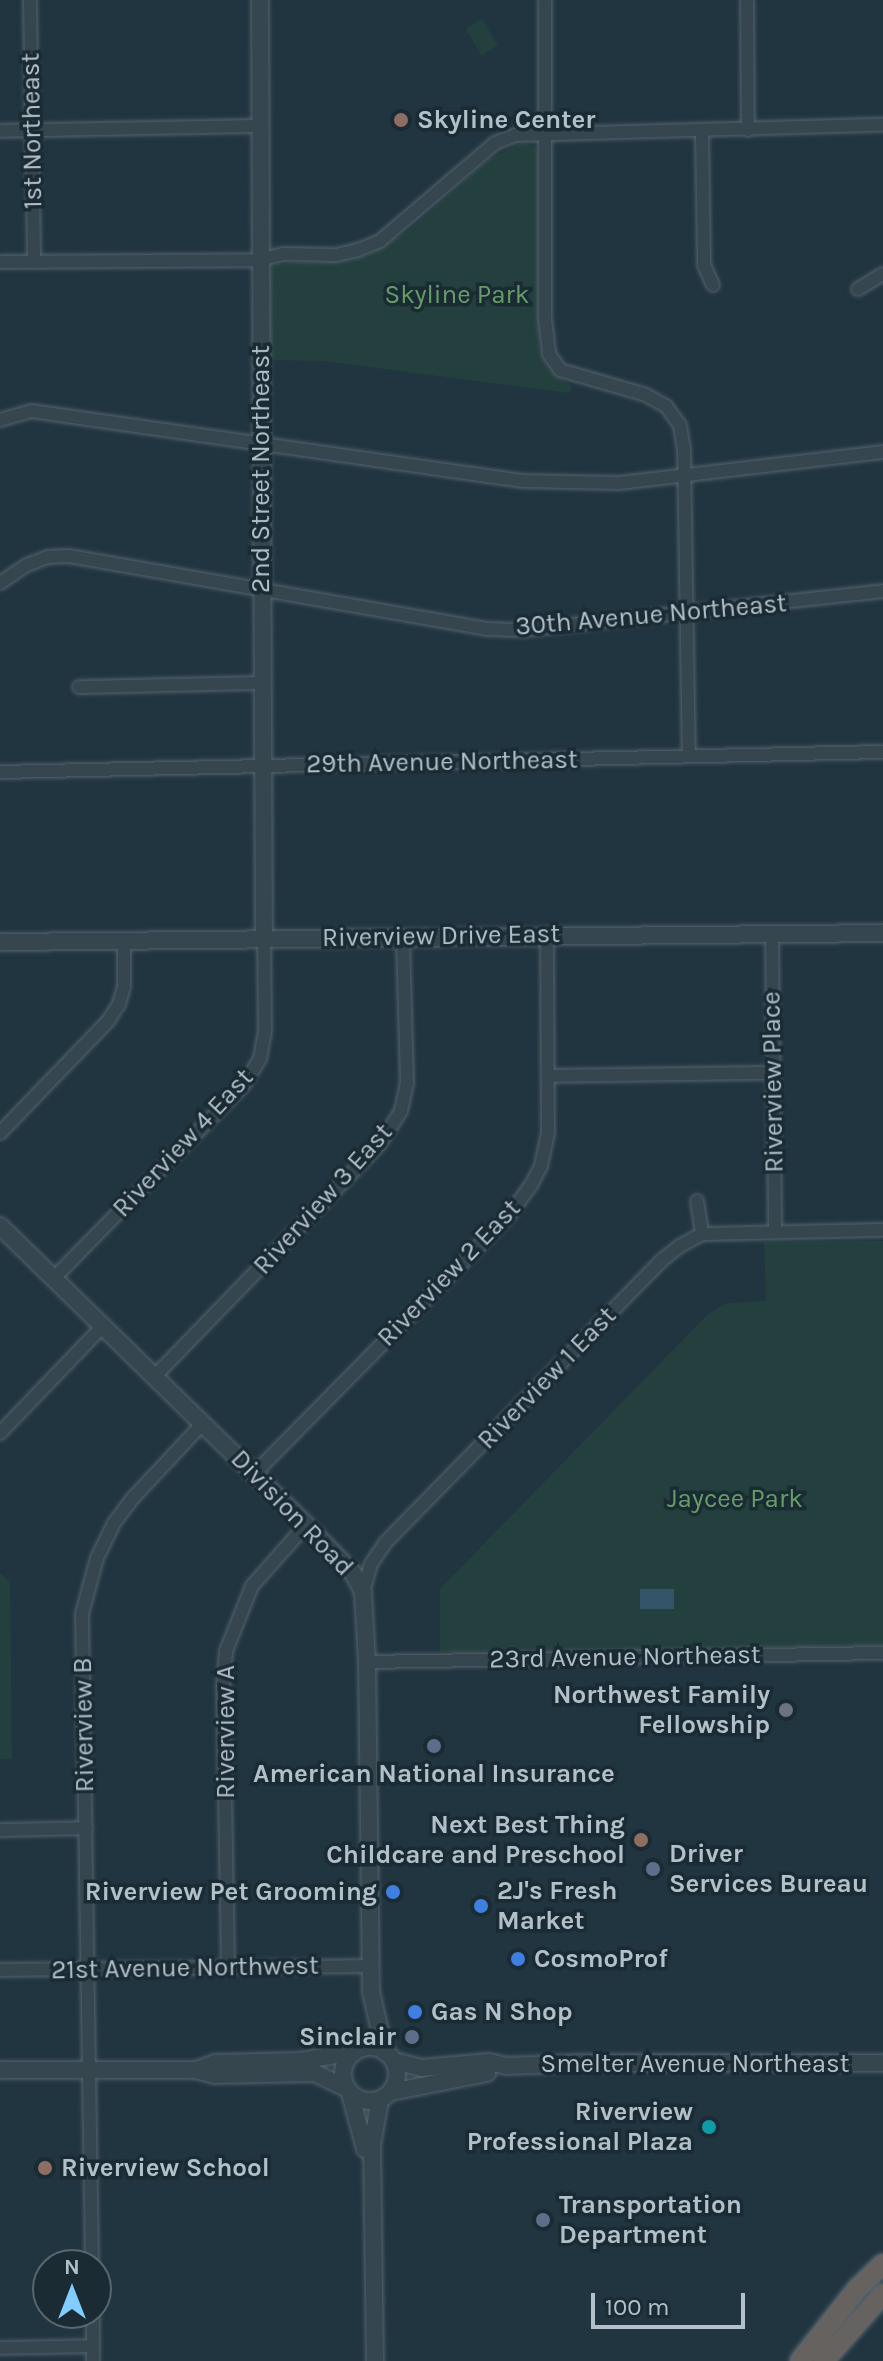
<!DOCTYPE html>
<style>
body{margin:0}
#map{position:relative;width:883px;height:2361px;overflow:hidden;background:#213540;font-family:Karla,sans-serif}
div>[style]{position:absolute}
.green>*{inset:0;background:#24403e;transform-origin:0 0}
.water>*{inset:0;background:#345568;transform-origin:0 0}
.roads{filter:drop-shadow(0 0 2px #54636d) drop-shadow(0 0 2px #54636d)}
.minor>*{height:12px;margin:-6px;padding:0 6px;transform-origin:6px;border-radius:6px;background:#36464f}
.tertiary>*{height:16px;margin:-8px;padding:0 8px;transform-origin:8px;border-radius:8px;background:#36464f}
.tertiary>.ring{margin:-8px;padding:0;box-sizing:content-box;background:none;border:16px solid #36464f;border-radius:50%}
.trunk>*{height:20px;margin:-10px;padding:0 10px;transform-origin:10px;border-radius:10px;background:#656260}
.dots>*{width:22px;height:22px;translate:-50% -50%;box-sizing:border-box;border:4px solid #1b2b34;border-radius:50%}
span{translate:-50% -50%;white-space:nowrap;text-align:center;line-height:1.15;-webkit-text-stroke:7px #1b2b34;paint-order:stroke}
.poi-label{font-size:26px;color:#b2c0ca;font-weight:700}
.left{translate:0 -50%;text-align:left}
.right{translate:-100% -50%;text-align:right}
.street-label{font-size:26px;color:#b2c0ca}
.park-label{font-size:26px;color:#669e67}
.north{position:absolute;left:32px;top:2249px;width:80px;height:80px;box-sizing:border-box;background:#1b2b34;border:2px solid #576770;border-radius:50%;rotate:0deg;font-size:22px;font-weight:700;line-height:32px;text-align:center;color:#b2c0ca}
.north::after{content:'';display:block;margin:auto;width:28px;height:36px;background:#82cdff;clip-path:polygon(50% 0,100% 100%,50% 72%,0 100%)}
.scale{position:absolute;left:591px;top:2293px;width:154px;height:36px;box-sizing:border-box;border:4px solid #b2c0ca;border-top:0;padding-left:10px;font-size:24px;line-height:28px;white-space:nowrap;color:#b2c0ca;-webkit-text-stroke:6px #1b2b34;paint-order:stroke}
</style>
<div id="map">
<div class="green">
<i style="left:482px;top:19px;width:31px;height:19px;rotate:59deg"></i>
<i style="clip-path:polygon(522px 143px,536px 147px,539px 158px,540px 352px,549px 370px,572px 386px,569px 393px,323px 361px,269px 360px,268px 272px,277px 264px,342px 261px,368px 255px,408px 231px,489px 159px)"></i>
<i style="clip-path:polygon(883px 1241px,883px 1645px,440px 1652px,440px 1589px,708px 1314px,727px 1303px,766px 1301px,764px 1242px)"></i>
<i style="clip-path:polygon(0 1573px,10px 1582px,12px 1759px,0 1759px)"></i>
</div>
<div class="water">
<i style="left:640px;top:1589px;width:34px;height:20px"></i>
</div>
<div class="roads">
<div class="minor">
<i style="left:30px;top:0;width:262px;rotate:89.1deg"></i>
<i style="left:545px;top:0;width:319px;rotate:90deg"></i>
<i style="left:545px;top:319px;width:35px;rotate:83deg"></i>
<i style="left:549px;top:354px;width:19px;rotate:55deg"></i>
<i style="left:560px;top:370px;width:90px;rotate:16.2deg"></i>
<i style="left:646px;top:395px;width:23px;rotate:29deg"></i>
<i style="left:666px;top:406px;width:24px;rotate:54deg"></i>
<i style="left:680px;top:425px;width:24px;rotate:81deg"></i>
<i style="left:684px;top:449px;width:307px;rotate:89.1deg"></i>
<i style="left:747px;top:0;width:130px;rotate:89.6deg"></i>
<i style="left:0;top:131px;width:262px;rotate:-1.1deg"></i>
<i style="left:702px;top:132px;width:133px;rotate:89.1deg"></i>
<i style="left:704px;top:265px;width:22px;rotate:66deg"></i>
<i style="left:0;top:262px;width:259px;rotate:-0.4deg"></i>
<i style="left:259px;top:260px;width:25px;rotate:-14deg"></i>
<i style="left:283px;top:254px;width:53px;rotate:1.1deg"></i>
<i style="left:336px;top:255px;width:23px;rotate:-13deg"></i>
<i style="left:358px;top:250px;width:24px;rotate:-22deg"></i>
<i style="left:380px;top:241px;width:151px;rotate:-40.4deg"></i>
<i style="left:495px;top:143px;width:22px;rotate:-21deg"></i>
<i style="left:516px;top:135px;width:367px;rotate:-1.6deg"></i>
<i style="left:858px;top:289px;width:29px;rotate:-31deg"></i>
<i style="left:0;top:420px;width:32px;rotate:-16deg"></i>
<i style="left:31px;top:411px;width:495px;rotate:8.1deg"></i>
<i style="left:521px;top:481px;width:98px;rotate:1.2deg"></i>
<i style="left:619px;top:483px;width:266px;rotate:-6.7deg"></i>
<i style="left:0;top:583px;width:32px;rotate:-34deg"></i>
<i style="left:27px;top:565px;width:22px;rotate:-21deg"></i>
<i style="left:48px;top:557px;width:21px;rotate:-3deg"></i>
<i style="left:69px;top:556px;width:424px;rotate:9.9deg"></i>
<i style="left:487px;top:629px;width:38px;rotate:2deg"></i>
<i style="left:525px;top:630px;width:360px;rotate:-6.2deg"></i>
<i style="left:79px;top:687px;width:183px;rotate:-1.3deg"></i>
<i style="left:0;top:772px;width:883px;rotate:-1.3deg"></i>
<i style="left:772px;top:933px;width:298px;rotate:89.4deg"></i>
<i style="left:549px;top:1076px;width:222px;rotate:-0.8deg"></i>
<i style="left:0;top:1133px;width:156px;rotate:-46deg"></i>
<i style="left:108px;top:1021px;width:20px;rotate:-57deg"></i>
<i style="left:119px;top:1004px;width:18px;rotate:-74deg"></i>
<i style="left:124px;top:987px;width:46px;rotate:-90deg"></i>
<i style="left:697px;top:1201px;width:33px;rotate:81deg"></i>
<i style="left:54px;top:1278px;width:269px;rotate:-45.5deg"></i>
<i style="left:243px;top:1086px;width:32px;rotate:-58deg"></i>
<i style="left:260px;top:1059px;width:29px;rotate:-80deg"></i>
<i style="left:265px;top:1030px;width:91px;rotate:-90.6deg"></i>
<i style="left:155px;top:1376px;width:322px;rotate:-45.9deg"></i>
<i style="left:379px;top:1145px;width:40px;rotate:-57.1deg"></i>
<i style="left:401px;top:1111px;width:29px;rotate:-78deg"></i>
<i style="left:407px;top:1083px;width:146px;rotate:-91.6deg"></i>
<i style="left:0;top:1433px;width:147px;rotate:-46.1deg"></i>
<i style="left:255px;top:1473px;width:363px;rotate:-45.4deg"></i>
<i style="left:510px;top:1214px;width:36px;rotate:-54deg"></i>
<i style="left:531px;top:1185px;width:21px;rotate:-62deg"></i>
<i style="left:541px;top:1166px;width:35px;rotate:-78deg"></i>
<i style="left:548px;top:1132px;width:197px;rotate:-90.3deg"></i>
<i style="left:363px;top:1592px;width:29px;rotate:-74deg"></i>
<i style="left:371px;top:1564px;width:25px;rotate:-56deg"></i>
<i style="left:385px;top:1543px;width:396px;rotate:-45.6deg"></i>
<i style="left:662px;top:1260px;width:23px;rotate:-38deg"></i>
<i style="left:680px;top:1246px;width:25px;rotate:-29deg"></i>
<i style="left:702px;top:1234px;width:181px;rotate:-1.3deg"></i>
<i style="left:367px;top:1662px;width:516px;rotate:-1deg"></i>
<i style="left:0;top:1830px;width:86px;rotate:-1.3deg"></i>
<i style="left:228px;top:1965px;width:279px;rotate:-91deg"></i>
<i style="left:223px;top:1686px;width:35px;rotate:-85deg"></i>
<i style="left:226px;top:1651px;width:70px;rotate:-68.2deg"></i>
<i style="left:252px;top:1586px;width:81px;rotate:-48.5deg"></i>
<i style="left:0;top:1970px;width:371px;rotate:-0.6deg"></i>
<i style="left:92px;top:2265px;width:651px;rotate:-90.88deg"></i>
<i style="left:82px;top:1614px;width:58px;rotate:-75deg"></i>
<i style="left:97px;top:1558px;width:39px;rotate:-64deg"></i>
<i style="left:114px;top:1523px;width:30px;rotate:-53deg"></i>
<i style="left:132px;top:1499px;width:105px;rotate:-46.9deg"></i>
<i style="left:93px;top:2313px;width:48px;rotate:90deg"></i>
<i style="left:0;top:2348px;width:93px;rotate:-1.2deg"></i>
</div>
<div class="tertiary">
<i style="left:260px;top:0;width:939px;rotate:89.76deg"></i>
<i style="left:0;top:942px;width:883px;rotate:-0.58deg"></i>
<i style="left:0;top:1226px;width:428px;rotate:44.3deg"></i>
<i style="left:306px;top:1525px;width:67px;rotate:45.6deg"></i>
<i style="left:353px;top:1573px;width:21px;rotate:62deg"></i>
<i style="left:363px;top:1592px;width:70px;rotate:86.7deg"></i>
<i style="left:367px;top:1662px;width:330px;rotate:89.3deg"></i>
<i style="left:371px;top:1992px;width:62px;rotate:76.9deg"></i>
<i class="ring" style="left:343px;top:2047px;width:38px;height:38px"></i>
<i style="left:394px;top:2061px;width:29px;rotate:14deg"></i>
<i style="left:422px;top:2068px;width:67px;rotate:-5.1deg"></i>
<i style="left:489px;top:2062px;width:18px;rotate:13deg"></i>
<i style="left:507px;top:2066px;width:77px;rotate:-2.2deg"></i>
<i style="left:584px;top:2063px;width:299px"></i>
<i style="left:0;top:2070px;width:196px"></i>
<i style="left:196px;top:2070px;width:20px;rotate:15deg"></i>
<i style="left:215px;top:2075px;width:100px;rotate:-1.1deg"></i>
<i style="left:315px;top:2073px;width:34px;rotate:26deg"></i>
<i style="left:196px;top:2070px;width:20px;rotate:-20deg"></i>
<i style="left:215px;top:2063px;width:85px;rotate:-1.3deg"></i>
<i style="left:300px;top:2061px;width:55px;rotate:-9.5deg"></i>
<i style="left:391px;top:2092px;width:98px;rotate:-11.2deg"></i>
<i style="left:350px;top:2093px;width:58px;rotate:75deg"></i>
<i style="left:375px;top:2361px;width:217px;rotate:-90.8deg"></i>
<i style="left:372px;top:2144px;width:45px;rotate:-79.7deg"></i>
</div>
<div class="trunk">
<i style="left:800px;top:2361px;width:90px;rotate:-51.7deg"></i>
<i style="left:856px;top:2290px;width:37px;rotate:-44deg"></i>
<i style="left:824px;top:2361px;width:89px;rotate:-48.6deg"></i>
</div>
</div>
<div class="dots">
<i style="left:401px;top:120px;background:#8d6e63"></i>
<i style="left:786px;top:1710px;background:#6b7280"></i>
<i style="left:434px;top:1746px;background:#5c6f8a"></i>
<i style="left:641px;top:1840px;background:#8d6e63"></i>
<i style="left:653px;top:1869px;background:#5c6f8a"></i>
<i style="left:393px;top:1892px;background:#3f7fe0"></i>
<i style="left:481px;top:1906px;background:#3f7fe0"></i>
<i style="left:518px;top:1959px;background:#3f7fe0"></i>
<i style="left:415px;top:2012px;background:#3f7fe0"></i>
<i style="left:412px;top:2037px;background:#5c6f8a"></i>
<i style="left:709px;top:2127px;background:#0f9aa8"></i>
<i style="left:45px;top:2168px;background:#8d6e63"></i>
<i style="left:543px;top:2220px;background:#5c6f8a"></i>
</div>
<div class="poi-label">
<span class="left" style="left:417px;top:120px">Skyline Center</span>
<span class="right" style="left:770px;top:1710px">Northwest Family<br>Fellowship</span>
<span style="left:434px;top:1774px">American National Insurance</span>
<span class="right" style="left:625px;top:1840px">Next Best Thing<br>Childcare and Preschool</span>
<span class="left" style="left:669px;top:1869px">Driver<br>Services Bureau</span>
<span class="left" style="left:497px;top:1906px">2J's Fresh<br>Market</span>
<span class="right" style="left:377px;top:1892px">Riverview Pet Grooming</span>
<span class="left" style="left:534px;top:1959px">CosmoProf</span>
<span class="left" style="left:431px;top:2012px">Gas N Shop</span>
<span class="right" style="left:396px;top:2037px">Sinclair</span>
<span class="right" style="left:693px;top:2127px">Riverview<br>Professional Plaza</span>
<span class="left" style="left:61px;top:2168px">Riverview School</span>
<span class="left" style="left:559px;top:2220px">Transportation<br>Department</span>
</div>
<div class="street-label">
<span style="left:32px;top:131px;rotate:-91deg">1st Northeast</span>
<span style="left:261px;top:469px;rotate:-90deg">2nd Street Northeast</span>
<span style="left:651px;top:615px;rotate:-5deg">30th Avenue Northeast</span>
<span style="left:442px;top:762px;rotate:-1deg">29th Avenue Northeast</span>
<span style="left:441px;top:936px;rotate:-1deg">Riverview Drive East</span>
<span style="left:773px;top:1082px;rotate:-91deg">Riverview Place</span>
<span style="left:183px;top:1143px;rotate:-47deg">Riverview 4 East</span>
<span style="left:323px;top:1199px;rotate:-48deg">Riverview 3 East</span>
<span style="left:449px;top:1273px;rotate:-46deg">Riverview 2 East</span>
<span style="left:547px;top:1378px;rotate:-46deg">Riverview 1 East</span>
<span style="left:292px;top:1513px;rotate:46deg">Division Road</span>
<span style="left:625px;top:1657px;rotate:-1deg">23rd Avenue Northeast</span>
<span style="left:84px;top:1725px;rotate:-91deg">Riverview B</span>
<span style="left:226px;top:1732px;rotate:-90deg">Riverview A</span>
<span style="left:185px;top:1968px;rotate:-1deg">21st Avenue Northwest</span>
<span style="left:695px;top:2064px">Smelter Avenue Northeast</span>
</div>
<div class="park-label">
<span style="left:457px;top:295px">Skyline Park</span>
<span style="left:735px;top:1499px">Jaycee Park</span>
</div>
<div class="north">N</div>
<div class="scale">100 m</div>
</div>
